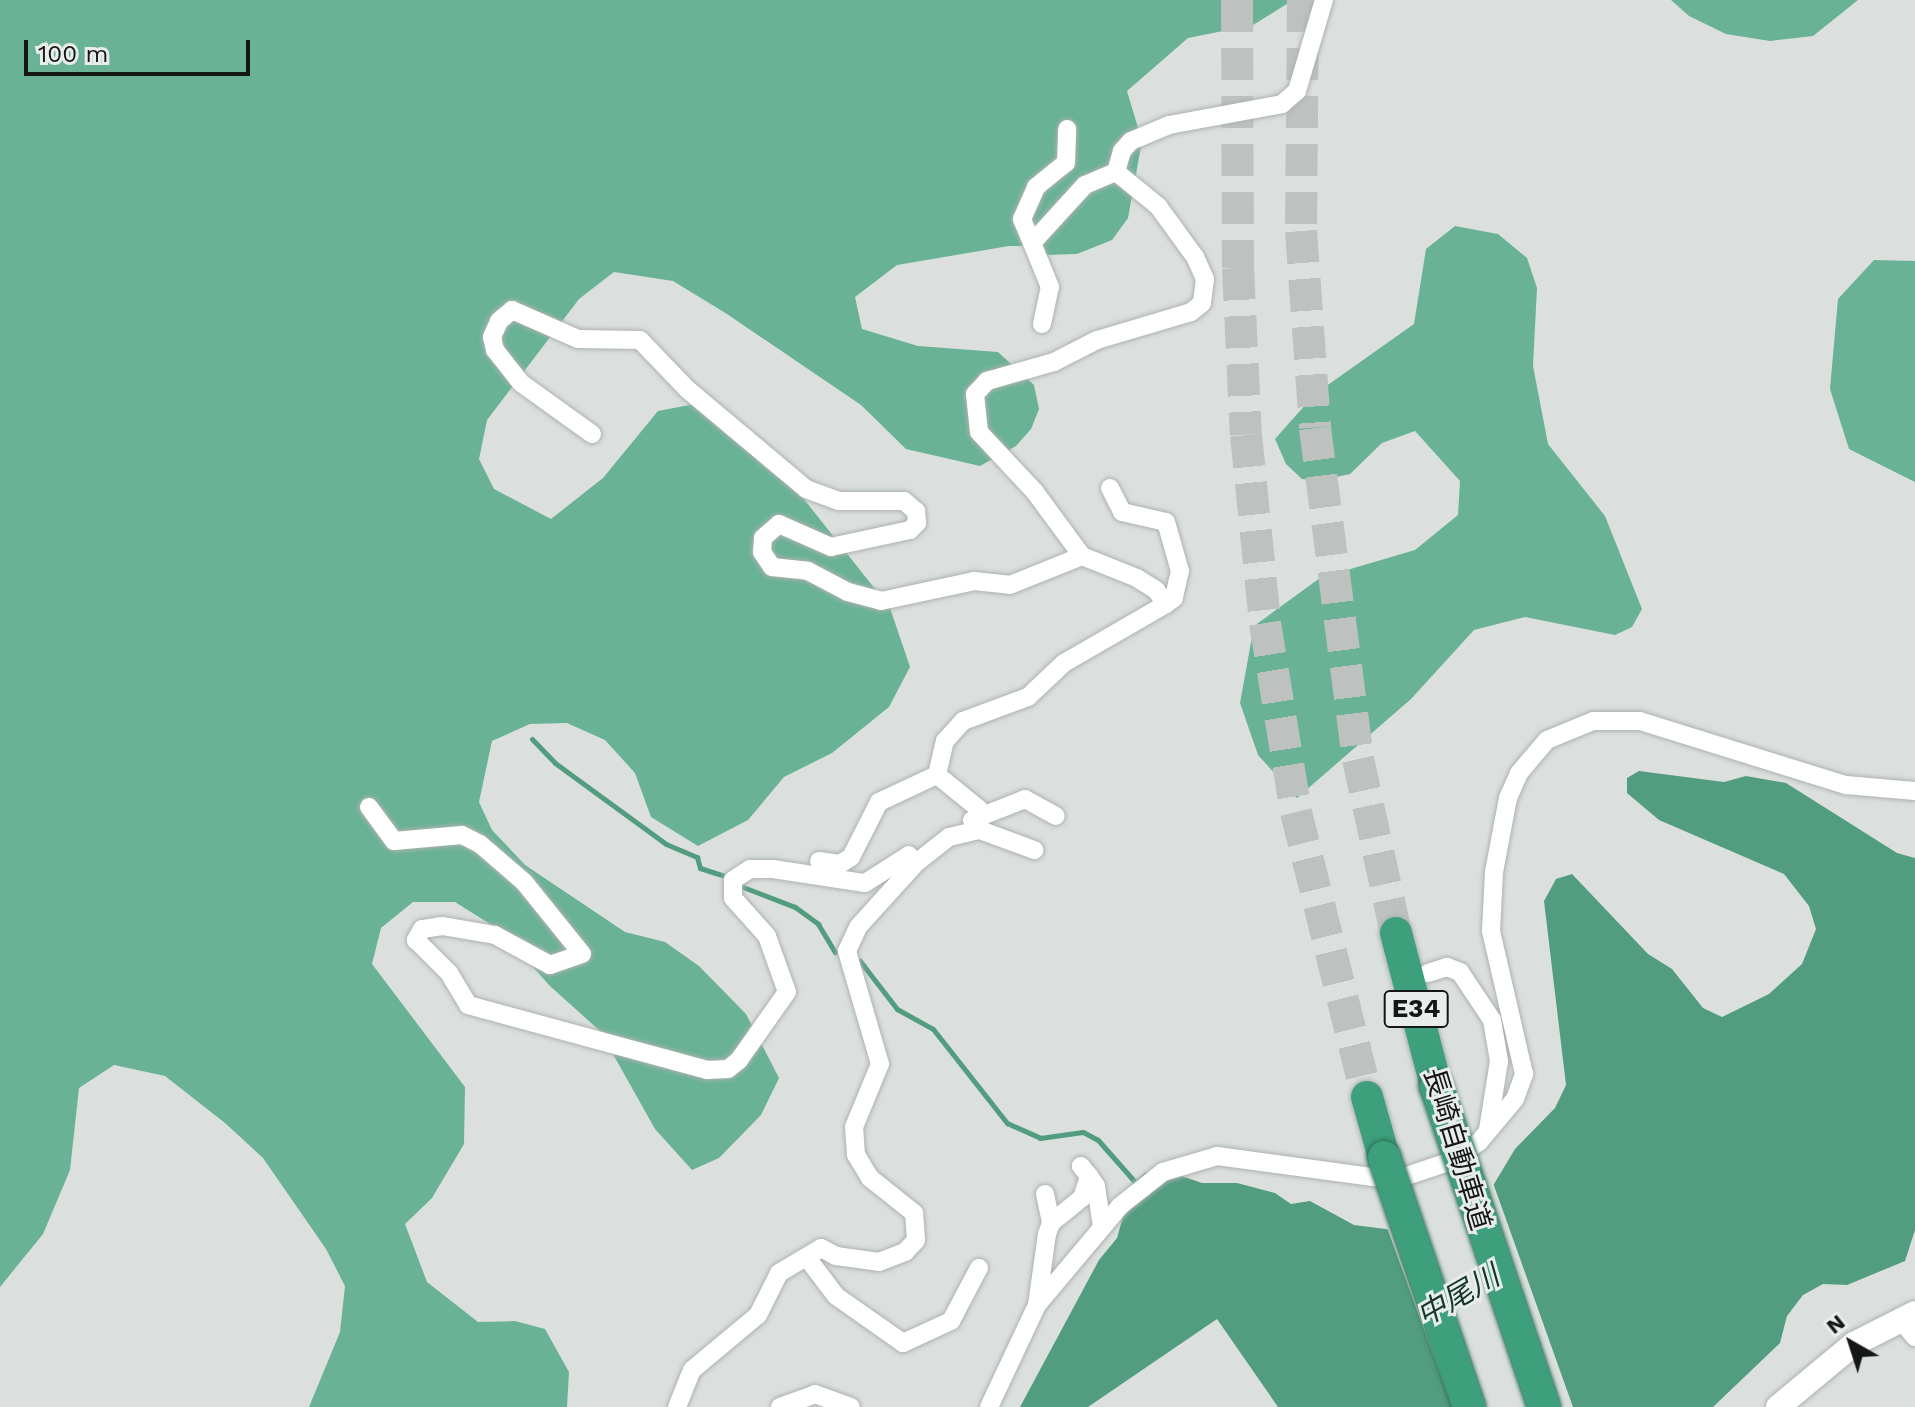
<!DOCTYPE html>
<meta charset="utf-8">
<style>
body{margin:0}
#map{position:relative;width:1915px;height:1407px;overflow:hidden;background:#dbe0de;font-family:"Work Sans","Noto Sans JP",sans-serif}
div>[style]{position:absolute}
.forest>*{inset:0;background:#69b295}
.water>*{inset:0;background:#529c80}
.pier>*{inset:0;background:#dbe0de}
.stream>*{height:5px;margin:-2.5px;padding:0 2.5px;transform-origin:2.5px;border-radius:2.5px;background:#529c80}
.highway-tunnel>*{height:32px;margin-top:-16px;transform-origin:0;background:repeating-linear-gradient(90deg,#bdc2c0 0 32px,transparent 0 48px)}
.roads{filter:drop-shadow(0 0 2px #adb2b0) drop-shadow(0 0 2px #adb2b0)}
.street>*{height:18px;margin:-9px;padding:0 9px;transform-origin:9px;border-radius:9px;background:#fff}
.secondary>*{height:24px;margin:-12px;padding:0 12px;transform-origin:12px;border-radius:12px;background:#fff}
.highway>*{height:32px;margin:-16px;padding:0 16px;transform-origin:16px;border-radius:16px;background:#3d9f7c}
.bridges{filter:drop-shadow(0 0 2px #2f6f58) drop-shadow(0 0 2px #2f6f58)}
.highway-bridge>*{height:32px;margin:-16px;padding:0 16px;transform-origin:16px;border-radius:16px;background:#3d9f7c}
span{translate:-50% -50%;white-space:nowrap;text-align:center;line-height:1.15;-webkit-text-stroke:6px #e8edeb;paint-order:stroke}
.shield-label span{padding:2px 6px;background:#e8edeb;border:2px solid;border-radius:6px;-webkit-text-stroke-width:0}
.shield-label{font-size:26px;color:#151616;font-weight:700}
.street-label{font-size:28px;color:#151616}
.water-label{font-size:30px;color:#15372b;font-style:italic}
.north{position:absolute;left:1811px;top:1303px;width:80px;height:80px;-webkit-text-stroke:6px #e8edeb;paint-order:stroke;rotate:321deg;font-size:22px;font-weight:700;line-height:32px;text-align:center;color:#151616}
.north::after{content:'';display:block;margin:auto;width:28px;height:36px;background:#151616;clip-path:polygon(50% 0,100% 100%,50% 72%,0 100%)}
.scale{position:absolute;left:24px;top:40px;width:226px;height:36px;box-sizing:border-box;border:4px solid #151616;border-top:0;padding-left:10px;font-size:24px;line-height:28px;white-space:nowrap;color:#151616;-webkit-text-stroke:6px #e8edeb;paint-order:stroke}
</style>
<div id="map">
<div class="forest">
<i style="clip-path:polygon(0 0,1293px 0,1253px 25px,1188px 38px,1127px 91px,1142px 141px,1128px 218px,1112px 240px,1077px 254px,1045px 255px,1028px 246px,1009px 246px,897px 265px,855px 297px,862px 329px,918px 346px,998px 352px,1034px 385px,1039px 409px,1031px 429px,1016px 446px,980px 466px,906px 449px,861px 405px,727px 314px,673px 281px,614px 272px,579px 299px,487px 420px,479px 459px,494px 489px,551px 519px,603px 478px,658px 411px,695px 404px,792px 484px,890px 608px,910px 667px,889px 707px,832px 753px,784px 777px,748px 820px,698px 846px,651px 817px,635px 773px,605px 740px,567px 723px,530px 724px,492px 741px,479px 802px,492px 830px,525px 865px,625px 932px,665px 942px,699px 966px,746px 1014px,779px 1078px,761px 1115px,719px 1158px,692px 1170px,655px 1129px,600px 1031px,550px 986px,501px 931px,455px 902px,413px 902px,381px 928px,372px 964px,465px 1087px,464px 1144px,432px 1198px,405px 1224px,427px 1282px,478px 1322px,515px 1321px,545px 1329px,569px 1372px,567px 1407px,309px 1407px,340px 1332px,345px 1286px,326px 1249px,263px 1158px,225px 1123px,165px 1076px,114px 1065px,79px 1088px,70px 1170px,43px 1234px,0 1287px)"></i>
<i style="clip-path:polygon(1671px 0,1858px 0,1813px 36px,1770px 41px,1726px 34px,1689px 16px)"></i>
<i style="clip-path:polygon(1455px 226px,1498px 234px,1527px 258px,1537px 288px,1533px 366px,1548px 444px,1605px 516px,1642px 609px,1632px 627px,1615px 635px,1525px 617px,1474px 630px,1411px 699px,1297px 798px,1258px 755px,1240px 703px,1254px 626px,1320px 578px,1415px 550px,1458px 515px,1460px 481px,1415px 431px,1382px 443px,1350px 474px,1318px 481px,1302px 479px,1286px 464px,1275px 439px,1315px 394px,1414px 324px,1426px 249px)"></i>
<i style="clip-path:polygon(1874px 260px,1915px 261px,1915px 482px,1849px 449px,1830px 389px,1838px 299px)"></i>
</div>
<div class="water">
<i style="clip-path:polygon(1639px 771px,1724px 782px,1746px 776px,1786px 783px,1897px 853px,1915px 858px,1915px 1230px,1905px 1261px,1847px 1285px,1823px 1284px,1803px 1295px,1787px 1316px,1780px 1343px,1713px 1407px,1278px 1407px,1217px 1319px,1088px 1407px,1020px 1407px,1099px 1260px,1117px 1238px,1132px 1184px,1145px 1173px,1161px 1169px,1202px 1183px,1237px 1183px,1275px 1193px,1291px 1204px,1310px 1201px,1354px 1225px,1401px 1231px,1463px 1214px,1494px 1184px,1515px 1149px,1555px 1108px,1566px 1085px,1544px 901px,1556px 879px,1572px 874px,1648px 954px,1672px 969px,1703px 1008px,1722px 1017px,1769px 994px,1802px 964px,1816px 929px,1809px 906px,1784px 874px,1659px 820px,1627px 793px,1627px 778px)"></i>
</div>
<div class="pier">
<i style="clip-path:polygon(1492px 1180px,1573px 1407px,1452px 1407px,1386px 1225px,1400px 1227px,1461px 1211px)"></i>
</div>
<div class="stream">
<i style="left:532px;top:739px;width:33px;rotate:46deg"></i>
<i style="left:555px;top:763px;width:137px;rotate:36.1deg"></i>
<i style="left:666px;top:844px;width:34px;rotate:23deg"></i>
<i style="left:697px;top:857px;width:11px;rotate:75deg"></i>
<i style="left:700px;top:868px;width:28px;rotate:18deg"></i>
<i style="left:743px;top:887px;width:56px;rotate:21deg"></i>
<i style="left:795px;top:907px;width:29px;rotate:36deg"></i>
<i style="left:818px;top:924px;width:33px;rotate:59deg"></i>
<i style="left:860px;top:961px;width:61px;rotate:52.4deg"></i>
<i style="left:897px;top:1009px;width:41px;rotate:29.1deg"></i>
<i style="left:933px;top:1029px;width:120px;rotate:51.8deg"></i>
<i style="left:1007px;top:1123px;width:36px;rotate:24deg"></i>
<i style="left:1040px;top:1138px;width:43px;rotate:-7.9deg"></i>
<i style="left:1083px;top:1132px;width:17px;rotate:28deg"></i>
<i style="left:1098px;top:1140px;width:56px;rotate:48.6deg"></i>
</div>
<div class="highway-tunnel">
<i style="left:1237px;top:0;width:268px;rotate:89.8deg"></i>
<i style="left:1238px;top:268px;width:167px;rotate:87.3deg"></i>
<i style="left:1246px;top:435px;width:189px;rotate:84.2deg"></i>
<i style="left:1265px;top:623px;width:192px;rotate:80.7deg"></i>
<i style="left:1296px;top:812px;width:294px;rotate:76deg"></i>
<i style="left:1303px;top:0;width:231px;rotate:90.5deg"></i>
<i style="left:1301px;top:231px;width:197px;rotate:85.9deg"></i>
<i style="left:1315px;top:428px;width:334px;rotate:82.6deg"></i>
<i style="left:1358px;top:759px;width:178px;rotate:77.7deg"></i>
</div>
<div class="roads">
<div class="street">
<i style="left:1032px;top:243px;width:26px;rotate:-113deg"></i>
<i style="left:1022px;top:219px;width:35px;rotate:-66deg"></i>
<i style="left:1036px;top:187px;width:38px;rotate:-39deg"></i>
<i style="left:1066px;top:163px;width:34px;rotate:-88deg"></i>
<i style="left:1042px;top:324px;width:38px;rotate:-78deg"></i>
<i style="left:1050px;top:287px;width:48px;rotate:-112.2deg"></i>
<i style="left:1032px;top:243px;width:79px;rotate:-47.6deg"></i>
<i style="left:1085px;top:185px;width:34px;rotate:-23deg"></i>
<i style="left:592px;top:434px;width:87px;rotate:-144.3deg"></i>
<i style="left:521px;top:383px;width:42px;rotate:-128.2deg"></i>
<i style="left:495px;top:350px;width:13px;rotate:-103deg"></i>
<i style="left:492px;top:337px;width:17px;rotate:-66deg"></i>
<i style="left:499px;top:321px;width:17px;rotate:-40deg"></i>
<i style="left:512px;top:310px;width:72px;rotate:23.7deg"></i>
<i style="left:578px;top:339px;width:62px;rotate:0.9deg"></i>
<i style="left:640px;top:340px;width:68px;rotate:46.2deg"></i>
<i style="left:687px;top:389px;width:155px;rotate:40deg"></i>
<i style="left:806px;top:489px;width:35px;rotate:20deg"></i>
<i style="left:839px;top:501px;width:65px"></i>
<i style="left:904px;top:501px;width:16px;rotate:40deg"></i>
<i style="left:916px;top:511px;width:12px;rotate:85deg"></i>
<i style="left:917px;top:523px;width:10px;rotate:135deg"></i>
<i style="left:910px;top:530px;width:81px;rotate:167.9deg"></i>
<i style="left:831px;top:547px;width:57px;rotate:-156.1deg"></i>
<i style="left:779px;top:524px;width:21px;rotate:139deg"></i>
<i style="left:763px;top:538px;width:14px;rotate:94deg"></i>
<i style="left:762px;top:552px;width:18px;rotate:56deg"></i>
<i style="left:772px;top:567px;width:36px;rotate:6deg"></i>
<i style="left:808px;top:571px;width:45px;rotate:27.7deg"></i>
<i style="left:848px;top:592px;width:34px;rotate:15deg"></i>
<i style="left:881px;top:601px;width:95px;rotate:-12.1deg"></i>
<i style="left:974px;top:581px;width:36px;rotate:6deg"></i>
<i style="left:1010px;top:585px;width:78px;rotate:-21.9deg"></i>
<i style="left:1110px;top:488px;width:27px;rotate:63deg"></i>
<i style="left:1122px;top:512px;width:45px;rotate:12.8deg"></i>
<i style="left:1166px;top:522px;width:51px;rotate:74.1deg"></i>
<i style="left:1180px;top:571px;width:28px;rotate:103deg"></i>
<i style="left:1174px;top:598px;width:10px;rotate:143deg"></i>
<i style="left:369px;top:807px;width:42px;rotate:53.7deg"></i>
<i style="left:394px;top:841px;width:68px;rotate:-5deg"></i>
<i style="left:462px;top:835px;width:20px;rotate:27deg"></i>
<i style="left:480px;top:844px;width:58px;rotate:40.8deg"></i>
<i style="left:524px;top:882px;width:92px;rotate:51.1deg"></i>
<i style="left:582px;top:954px;width:34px;rotate:161deg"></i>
<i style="left:550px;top:965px;width:63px;rotate:-151.4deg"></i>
<i style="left:495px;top:935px;width:54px;rotate:-170.4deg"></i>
<i style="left:442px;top:926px;width:20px;rotate:171deg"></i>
<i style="left:422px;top:929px;width:13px;rotate:119deg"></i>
<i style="left:416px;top:940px;width:47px;rotate:45deg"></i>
<i style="left:449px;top:973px;width:37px;rotate:59deg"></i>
<i style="left:468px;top:1005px;width:248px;rotate:15.2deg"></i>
<i style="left:707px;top:1070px;width:21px;rotate:-3deg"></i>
<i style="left:728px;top:1069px;width:14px;rotate:-39deg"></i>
<i style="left:739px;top:1060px;width:83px;rotate:-54.8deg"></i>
<i style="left:787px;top:992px;width:59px;rotate:-109.7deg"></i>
<i style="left:767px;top:936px;width:51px;rotate:-131.8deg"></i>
<i style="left:733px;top:898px;width:18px;rotate:-90deg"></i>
<i style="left:733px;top:880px;width:20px;rotate:-33deg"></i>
<i style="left:750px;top:869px;width:23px"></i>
<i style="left:773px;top:869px;width:93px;rotate:8.7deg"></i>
<i style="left:865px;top:883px;width:52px;rotate:-32.5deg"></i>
<i style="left:972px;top:820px;width:57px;rotate:-21.6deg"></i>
<i style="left:1025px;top:799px;width:35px;rotate:29deg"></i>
<i style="left:980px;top:830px;width:58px;rotate:20.3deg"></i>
<i style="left:819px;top:861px;width:21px;rotate:8deg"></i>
<i style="left:840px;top:864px;width:13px;rotate:-32deg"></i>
<i style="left:851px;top:857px;width:62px;rotate:-63deg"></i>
<i style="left:879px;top:802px;width:64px;rotate:-25deg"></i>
<i style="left:1428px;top:973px;width:20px;rotate:-18deg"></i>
<i style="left:1447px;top:967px;width:14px;rotate:21deg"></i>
<i style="left:1460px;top:972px;width:58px;rotate:56.3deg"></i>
<i style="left:1492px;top:1020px;width:42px;rotate:80.3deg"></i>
<i style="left:1499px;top:1061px;width:70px;rotate:99.1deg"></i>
<i style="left:1089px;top:1176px;width:12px;rotate:55deg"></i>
<i style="left:1096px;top:1186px;width:41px;rotate:81.7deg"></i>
<i style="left:1045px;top:1194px;width:30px;rotate:78deg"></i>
<i style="left:808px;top:1259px;width:46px;rotate:52.9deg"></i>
<i style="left:836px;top:1296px;width:82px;rotate:35deg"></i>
<i style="left:903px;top:1343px;width:53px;rotate:-24.6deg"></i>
<i style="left:951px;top:1321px;width:60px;rotate:-62.2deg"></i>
<i style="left:1037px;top:1305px;width:72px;rotate:-82deg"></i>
<i style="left:1047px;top:1234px;width:12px;rotate:-70deg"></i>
<i style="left:1051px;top:1223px;width:40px;rotate:-39deg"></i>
<i style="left:1082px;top:1198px;width:23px;rotate:-72deg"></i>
<i style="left:1089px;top:1176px;width:13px;rotate:-129deg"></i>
<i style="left:1899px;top:1318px;width:25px;rotate:50deg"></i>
<i style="left:677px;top:1407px;width:40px;rotate:-68deg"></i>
<i style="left:692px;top:1370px;width:86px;rotate:-39.8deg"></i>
<i style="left:758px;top:1315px;width:47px;rotate:-63.4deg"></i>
<i style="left:779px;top:1273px;width:49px;rotate:-30.8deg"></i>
<i style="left:821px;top:1248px;width:17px;rotate:28deg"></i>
<i style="left:836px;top:1256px;width:43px;rotate:7.9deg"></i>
<i style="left:879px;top:1262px;width:28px;rotate:-21deg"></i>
<i style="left:905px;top:1252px;width:16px;rotate:-47deg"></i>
<i style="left:916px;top:1240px;width:27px;rotate:-94deg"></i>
<i style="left:914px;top:1213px;width:56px;rotate:-141.5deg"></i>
<i style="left:870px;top:1178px;width:27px;rotate:-121deg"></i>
<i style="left:856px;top:1155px;width:28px;rotate:-94deg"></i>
<i style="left:854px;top:1127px;width:68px;rotate:-67.6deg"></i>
<i style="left:880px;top:1064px;width:118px;rotate:-106.3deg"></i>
<i style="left:847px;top:951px;width:26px;rotate:-65deg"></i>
<i style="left:858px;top:927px;width:86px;rotate:-47.8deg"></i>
<i style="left:916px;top:863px;width:42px;rotate:-38.2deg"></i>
<i style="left:949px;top:837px;width:32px;rotate:-13deg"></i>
<i style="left:980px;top:830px;width:21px;rotate:-93deg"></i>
<i style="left:979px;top:809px;width:54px;rotate:-141deg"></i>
<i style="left:937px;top:775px;width:35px;rotate:-77deg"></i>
<i style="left:945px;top:741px;width:27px;rotate:-48deg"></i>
<i style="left:963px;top:721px;width:69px;rotate:-20.3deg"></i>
<i style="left:1028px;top:697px;width:50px;rotate:-43.4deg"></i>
<i style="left:1064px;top:663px;width:118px;rotate:-30deg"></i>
<i style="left:1166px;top:604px;width:17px;rotate:-126deg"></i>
<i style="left:1156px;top:590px;width:22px;rotate:-148deg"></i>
<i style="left:1137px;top:578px;width:59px;rotate:-158.2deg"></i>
<i style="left:1082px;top:556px;width:79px;rotate:-126.3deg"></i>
<i style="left:1035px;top:492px;width:82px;rotate:-133deg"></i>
<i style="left:979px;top:432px;width:38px;rotate:-96deg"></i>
<i style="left:975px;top:394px;width:18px;rotate:-47deg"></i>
<i style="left:987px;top:381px;width:70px;rotate:-15.8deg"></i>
<i style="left:1054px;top:362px;width:48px;rotate:-27.1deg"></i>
<i style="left:1097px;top:340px;width:98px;rotate:-16.6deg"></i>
<i style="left:1191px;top:312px;width:14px;rotate:-39deg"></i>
<i style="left:1202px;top:303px;width:24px;rotate:-83deg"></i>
<i style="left:1205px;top:279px;width:24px;rotate:-114deg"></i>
<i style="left:1195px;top:257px;width:63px;rotate:-126deg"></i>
<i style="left:1158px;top:206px;width:54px;rotate:-141deg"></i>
<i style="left:1116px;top:172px;width:22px;rotate:-74deg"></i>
<i style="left:1122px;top:151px;width:13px;rotate:-48deg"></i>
<i style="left:1131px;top:141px;width:41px;rotate:-22.8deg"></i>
<i style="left:1169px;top:125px;width:115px;rotate:-10.5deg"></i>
<i style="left:1282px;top:104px;width:20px;rotate:-41deg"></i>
<i style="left:1297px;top:91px;width:95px;rotate:-73.5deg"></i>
<i style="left:780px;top:1407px;width:37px;rotate:-20deg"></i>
<i style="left:815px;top:1394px;width:38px;rotate:20deg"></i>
<i style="left:989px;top:1407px;width:113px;rotate:-64.8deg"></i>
<i style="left:1037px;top:1305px;width:129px;rotate:-50deg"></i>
<i style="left:1120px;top:1206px;width:55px;rotate:-38.3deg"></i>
<i style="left:1163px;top:1172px;width:56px;rotate:-16.5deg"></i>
<i style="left:1217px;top:1156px;width:180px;rotate:7.7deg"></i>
<i style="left:1395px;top:1180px;width:62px;rotate:-18.7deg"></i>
<i style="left:1454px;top:1160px;width:31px;rotate:-36deg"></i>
<i style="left:1479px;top:1142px;width:56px;rotate:-50.1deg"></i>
<i style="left:1515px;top:1099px;width:27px;rotate:-70deg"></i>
<i style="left:1524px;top:1074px;width:147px;rotate:-103deg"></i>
<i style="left:1491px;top:931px;width:59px;rotate:-87.1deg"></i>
<i style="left:1494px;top:872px;width:75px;rotate:-79.3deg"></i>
<i style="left:1508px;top:798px;width:27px;rotate:-66deg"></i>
<i style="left:1519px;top:773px;width:43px;rotate:-49.7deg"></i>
<i style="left:1547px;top:740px;width:50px;rotate:-22.4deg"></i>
<i style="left:1593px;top:721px;width:47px"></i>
<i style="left:1640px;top:721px;width:216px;rotate:17.3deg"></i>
<i style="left:1846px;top:785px;width:69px;rotate:5deg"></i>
</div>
<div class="secondary">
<i style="left:1778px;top:1407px;width:99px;rotate:-39.7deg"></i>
<i style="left:1854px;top:1344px;width:68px;rotate:-26.9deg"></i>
</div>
<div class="highway">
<i style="left:1396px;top:933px;width:158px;rotate:75.3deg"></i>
<i style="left:1367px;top:1097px;width:62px;rotate:74.2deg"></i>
</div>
</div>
<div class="bridges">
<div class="highway-bridge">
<i style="left:1436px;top:1086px;width:339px;rotate:71.4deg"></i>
<i style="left:1384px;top:1157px;width:264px;rotate:71.2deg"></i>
</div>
</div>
<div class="shield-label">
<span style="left:1416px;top:1009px">E34</span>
</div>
<div class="street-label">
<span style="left:1457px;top:1149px;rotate:73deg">長崎自動車道</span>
</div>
<div class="water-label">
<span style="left:1458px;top:1296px;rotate:-30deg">中尾川</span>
</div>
<div class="north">N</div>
<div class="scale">100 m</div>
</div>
